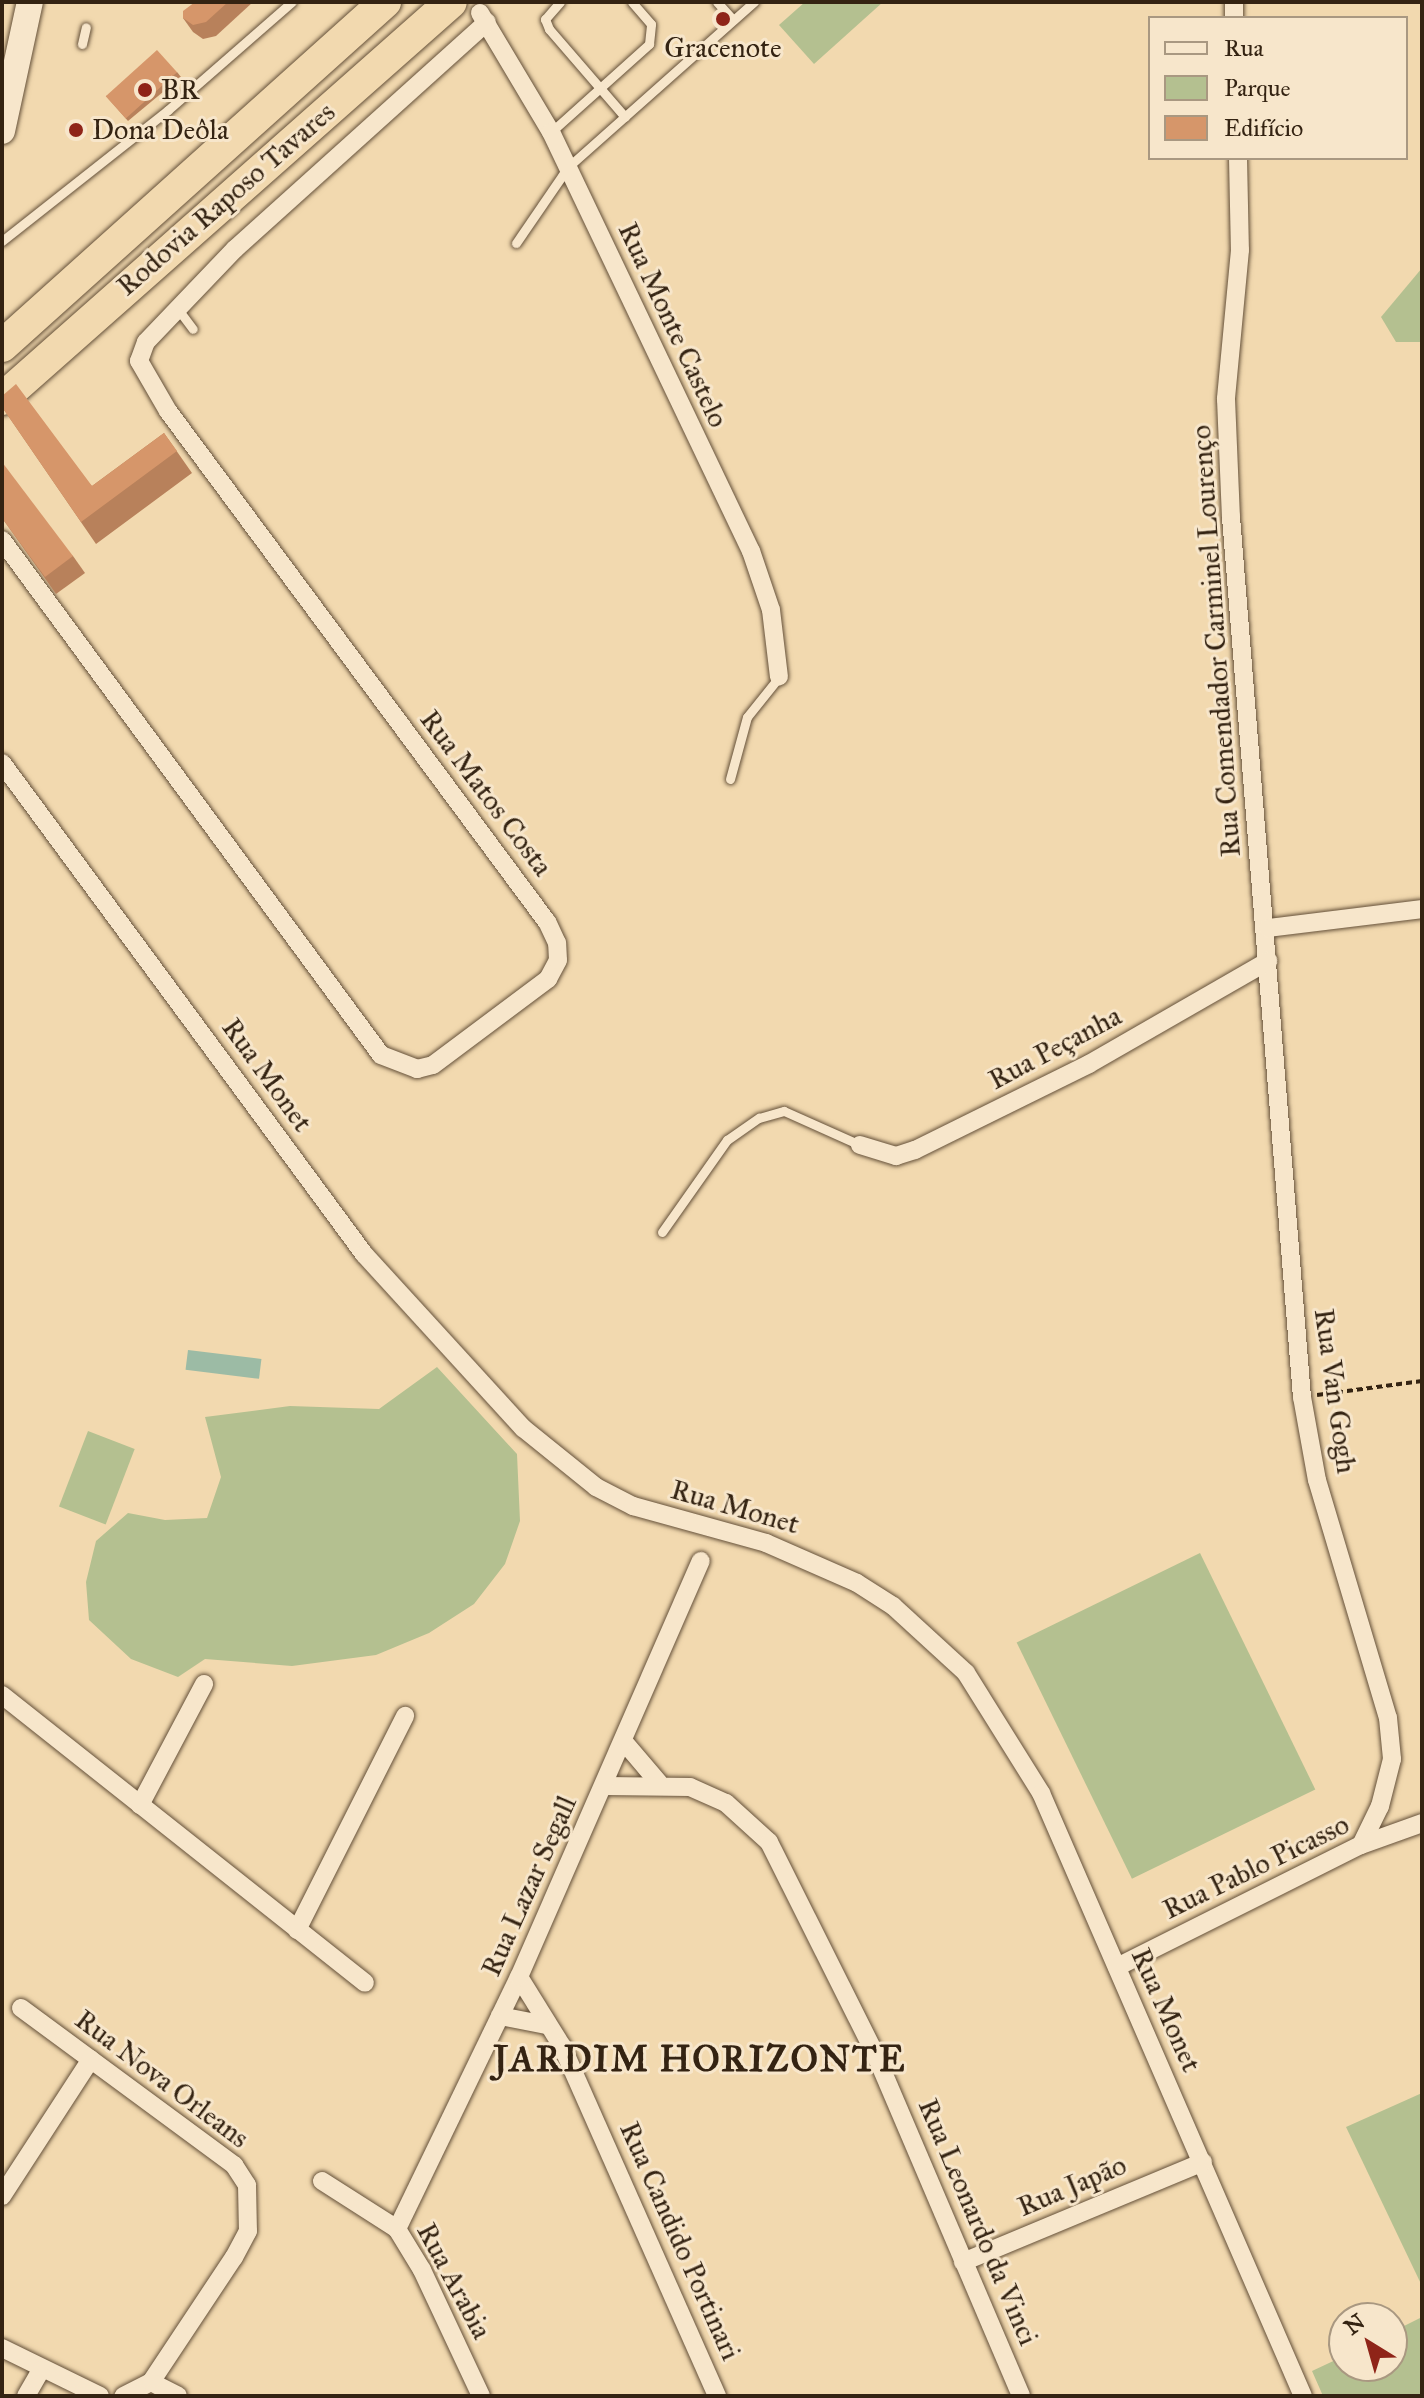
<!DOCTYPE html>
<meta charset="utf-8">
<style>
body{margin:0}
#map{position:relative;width:1424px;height:2398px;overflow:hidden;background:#f2d9af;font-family:"IM FELL Great Primer",serif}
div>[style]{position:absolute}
.green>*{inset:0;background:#b4c090;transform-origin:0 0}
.water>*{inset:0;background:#9cbba5;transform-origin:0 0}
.path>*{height:4px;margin-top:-2px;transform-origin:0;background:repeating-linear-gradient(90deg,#342312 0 6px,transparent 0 10px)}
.roads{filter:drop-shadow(0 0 2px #645039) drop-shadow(0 0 2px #645039)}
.lane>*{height:9px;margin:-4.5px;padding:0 4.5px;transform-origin:4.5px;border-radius:4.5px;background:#f7e6cb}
.street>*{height:18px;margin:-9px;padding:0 9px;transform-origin:9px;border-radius:9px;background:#f7e6cb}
.secondary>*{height:26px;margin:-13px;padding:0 13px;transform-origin:13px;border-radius:13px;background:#f7e6cb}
.highway>*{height:32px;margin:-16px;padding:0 16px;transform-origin:16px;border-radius:16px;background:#f2d9af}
.wall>*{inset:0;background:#b8815b}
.building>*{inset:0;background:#d6966a;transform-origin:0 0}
.dots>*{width:22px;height:22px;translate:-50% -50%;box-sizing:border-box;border:4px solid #f7e6cb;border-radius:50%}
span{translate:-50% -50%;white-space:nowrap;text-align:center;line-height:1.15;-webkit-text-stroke:6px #f7e6cb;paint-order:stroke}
.poi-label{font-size:28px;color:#342312}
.left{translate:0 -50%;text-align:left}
.street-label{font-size:28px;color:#342312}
.district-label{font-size:36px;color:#342312;font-weight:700;letter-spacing:2px}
.frame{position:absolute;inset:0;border:4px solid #342312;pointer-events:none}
.legend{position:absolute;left:1148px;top:16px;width:260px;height:144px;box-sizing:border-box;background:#f7e6cb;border:2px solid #a99881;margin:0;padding:10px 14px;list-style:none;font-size:24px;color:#342312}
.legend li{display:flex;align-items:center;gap:16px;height:40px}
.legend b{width:40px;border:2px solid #a99881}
.north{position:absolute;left:1328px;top:2302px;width:80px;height:80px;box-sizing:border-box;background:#f7e6cb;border:2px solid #a99881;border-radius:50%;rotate:323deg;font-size:22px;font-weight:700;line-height:32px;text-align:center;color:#342312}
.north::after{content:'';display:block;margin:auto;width:28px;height:36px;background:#8f2418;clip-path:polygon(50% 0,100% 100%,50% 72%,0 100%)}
</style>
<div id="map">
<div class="green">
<i style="clip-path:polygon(805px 2px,883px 2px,814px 64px,779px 25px)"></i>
<i style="clip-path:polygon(1422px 268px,1422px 342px,1396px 342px,1381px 317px)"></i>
<i style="clip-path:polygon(437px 1367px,517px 1454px,520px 1521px,505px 1564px,474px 1604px,429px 1633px,376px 1655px,292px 1666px,205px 1659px,178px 1677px,131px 1659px,89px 1620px,86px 1582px,96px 1541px,128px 1513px,165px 1520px,207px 1518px,221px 1477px,205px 1417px,290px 1406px,379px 1409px)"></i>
<i style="left:88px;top:1431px;width:50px;height:81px;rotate:21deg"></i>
<i style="left:1200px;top:1553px;width:263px;height:204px;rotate:64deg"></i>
<i style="clip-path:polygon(1422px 2093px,1422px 2286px,1346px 2127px)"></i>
<i style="clip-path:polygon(1422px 2317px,1422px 2396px,1323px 2396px,1312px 2371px,1344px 2356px,1344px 2366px,1392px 2366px,1392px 2332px)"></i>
</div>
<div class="water">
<i style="left:188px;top:1350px;width:74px;height:20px;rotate:7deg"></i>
</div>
<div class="path">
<i style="left:1317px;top:1395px;width:106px;rotate:-7.6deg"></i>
</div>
<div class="roads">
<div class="lane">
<i style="left:560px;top:2px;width:23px;rotate:131deg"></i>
<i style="left:545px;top:19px;width:11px;rotate:68deg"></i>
<i style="left:549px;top:29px;width:116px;rotate:49.2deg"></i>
<i style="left:717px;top:2px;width:24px;rotate:48deg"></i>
<i style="left:82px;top:44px;width:17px;rotate:-77deg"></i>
<i style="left:551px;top:132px;width:132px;rotate:-41.9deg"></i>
<i style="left:649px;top:44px;width:20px;rotate:-84deg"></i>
<i style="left:651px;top:24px;width:29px;rotate:-131deg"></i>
<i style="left:2px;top:241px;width:211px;rotate:-38.3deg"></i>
<i style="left:168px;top:110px;width:164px;rotate:-41.1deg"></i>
<i style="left:516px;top:243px;width:92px;rotate:-55.6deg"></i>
<i style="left:568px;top:167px;width:249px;rotate:-41.6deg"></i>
<i style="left:177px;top:308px;width:26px;rotate:53deg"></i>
<i style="left:730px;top:779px;width:64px;rotate:-74.7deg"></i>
<i style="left:747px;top:717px;width:51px;rotate:-51.3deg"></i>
<i style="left:662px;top:1232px;width:113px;rotate:-54.8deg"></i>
<i style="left:727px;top:1140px;width:39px;rotate:-35deg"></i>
<i style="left:759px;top:1118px;width:26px;rotate:-16deg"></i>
<i style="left:784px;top:1111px;width:83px;rotate:24.1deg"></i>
</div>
<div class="street">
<i style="left:1234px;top:2px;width:16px;rotate:90deg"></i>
<i style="left:480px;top:13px;width:139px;rotate:59.2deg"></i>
<i style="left:551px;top:132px;width:464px;rotate:64.5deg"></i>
<i style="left:751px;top:551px;width:62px;rotate:71.3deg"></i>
<i style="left:771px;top:610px;width:67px;rotate:83.2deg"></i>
<i style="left:1238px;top:158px;width:92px;rotate:88.8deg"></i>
<i style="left:1240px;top:250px;width:150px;rotate:95.4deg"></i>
<i style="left:1226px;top:399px;width:118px;rotate:87.6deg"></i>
<i style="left:1231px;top:517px;width:883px;rotate:85.39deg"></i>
<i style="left:1302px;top:1397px;width:84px;rotate:79.8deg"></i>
<i style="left:1317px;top:1480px;width:248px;rotate:73.4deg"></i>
<i style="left:1388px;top:1718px;width:41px;rotate:84.4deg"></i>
<i style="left:1392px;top:1759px;width:49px;rotate:104.3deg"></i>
<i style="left:1380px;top:1806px;width:43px;rotate:116deg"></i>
<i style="left:2px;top:540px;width:639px;rotate:53.65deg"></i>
<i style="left:381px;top:1055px;width:39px;rotate:21deg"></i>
<i style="left:417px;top:1069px;width:16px;rotate:-14deg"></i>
<i style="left:433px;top:1065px;width:144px;rotate:-36.8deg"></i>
<i style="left:548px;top:979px;width:21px;rotate:-62deg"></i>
<i style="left:558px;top:960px;width:17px;rotate:-93deg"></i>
<i style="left:557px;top:943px;width:23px;rotate:-115deg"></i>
<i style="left:547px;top:922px;width:636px;rotate:-126.56deg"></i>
<i style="left:168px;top:411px;width:58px;rotate:-120.1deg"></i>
<i style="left:139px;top:361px;width:20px;rotate:-70deg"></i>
<i style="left:146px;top:342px;width:129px;rotate:-46.3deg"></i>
<i style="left:235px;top:249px;width:339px;rotate:-42deg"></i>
<i style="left:2px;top:763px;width:610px;rotate:53.6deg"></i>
<i style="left:364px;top:1254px;width:236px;rotate:47.6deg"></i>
<i style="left:523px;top:1428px;width:94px;rotate:38.9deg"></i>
<i style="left:596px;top:1487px;width:42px;rotate:27.2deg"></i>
<i style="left:633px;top:1506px;width:138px;rotate:15.5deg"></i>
<i style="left:766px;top:1543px;width:99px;rotate:23.7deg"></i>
<i style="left:857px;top:1583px;width:43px;rotate:32.6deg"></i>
<i style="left:893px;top:1606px;width:99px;rotate:42.5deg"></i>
<i style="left:966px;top:1673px;width:142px;rotate:58deg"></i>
<i style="left:1041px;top:1793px;width:657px;rotate:66.52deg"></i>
<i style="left:1268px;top:928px;width:155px;rotate:-7deg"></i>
<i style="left:860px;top:1145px;width:38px;rotate:17deg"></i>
<i style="left:896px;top:1156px;width:20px;rotate:-18deg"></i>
<i style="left:915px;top:1150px;width:194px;rotate:-26.3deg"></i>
<i style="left:1089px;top:1064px;width:207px;rotate:-29.9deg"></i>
<i style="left:2px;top:1695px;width:463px;rotate:38.4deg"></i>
<i style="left:625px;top:1743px;width:52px;rotate:49.6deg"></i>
<i style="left:605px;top:1786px;width:85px;rotate:0.7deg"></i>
<i style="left:690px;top:1787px;width:39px;rotate:24deg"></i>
<i style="left:726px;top:1803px;width:58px;rotate:42.2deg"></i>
<i style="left:769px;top:1842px;width:241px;rotate:63.4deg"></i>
<i style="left:877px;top:2058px;width:367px;rotate:66.9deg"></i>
<i style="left:140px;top:1805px;width:137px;rotate:-62.1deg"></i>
<i style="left:297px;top:1930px;width:240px;rotate:-63.2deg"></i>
<i style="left:1117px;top:1967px;width:273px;rotate:-26.6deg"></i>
<i style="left:1361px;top:1845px;width:65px;rotate:-19.8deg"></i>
<i style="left:519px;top:1977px;width:81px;rotate:58.1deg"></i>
<i style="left:562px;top:2046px;width:383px;rotate:66.1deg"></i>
<i style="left:21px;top:2008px;width:265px;rotate:36.4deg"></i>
<i style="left:234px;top:2165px;width:24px;rotate:57deg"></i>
<i style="left:247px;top:2185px;width:46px;rotate:88.8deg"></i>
<i style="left:248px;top:2231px;width:30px;rotate:118deg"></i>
<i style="left:234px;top:2257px;width:150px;rotate:123.6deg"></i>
<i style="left:151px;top:2382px;width:31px;rotate:153deg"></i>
<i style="left:500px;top:2016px;width:47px;rotate:11.1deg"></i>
<i style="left:322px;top:2181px;width:89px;rotate:32.6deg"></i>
<i style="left:397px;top:2229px;width:48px;rotate:58.6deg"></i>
<i style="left:422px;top:2270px;width:139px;rotate:64.9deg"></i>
<i style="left:2px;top:2196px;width:163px;rotate:-57deg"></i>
<i style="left:397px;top:2229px;width:280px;rotate:-64.2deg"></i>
<i style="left:519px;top:1977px;width:454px;rotate:-66.4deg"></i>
<i style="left:963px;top:2262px;width:260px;rotate:-22.6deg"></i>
<i style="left:2px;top:2348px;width:109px;rotate:26.1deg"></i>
<i style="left:151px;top:2382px;width:30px;rotate:27deg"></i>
<i style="left:26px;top:2396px;width:30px;rotate:-60deg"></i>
</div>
<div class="secondary">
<i style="left:2px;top:131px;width:132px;rotate:-77.8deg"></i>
</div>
<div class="highway">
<i style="left:2px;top:346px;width:515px;rotate:-41.93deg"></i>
<i style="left:2px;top:399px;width:599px;rotate:-41.48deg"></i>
</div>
</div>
<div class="wall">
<i style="clip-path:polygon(195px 2px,253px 2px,216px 36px,203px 39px,193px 32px,183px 18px)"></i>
<i style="clip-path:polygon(177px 72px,181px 77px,128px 121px,106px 96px)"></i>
<i style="clip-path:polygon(2px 407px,92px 486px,164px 433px,192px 473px,96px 544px)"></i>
<i style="clip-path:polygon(2px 518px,73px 556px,85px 573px,56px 594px)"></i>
</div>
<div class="building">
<i style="clip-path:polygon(195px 2px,228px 2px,206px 22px,193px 25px,183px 18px,183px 11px)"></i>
<i style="left:157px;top:50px;width:30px;height:69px;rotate:48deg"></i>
<i style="clip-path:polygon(16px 384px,92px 486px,164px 433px,177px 451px,81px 522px,2px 407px,2px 396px)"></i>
<i style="clip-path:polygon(2px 462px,73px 556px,45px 577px,2px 518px)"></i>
</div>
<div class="dots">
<i style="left:723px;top:19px;background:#8f2418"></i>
<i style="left:145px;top:90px;background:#8f2418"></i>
<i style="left:76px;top:130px;background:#8f2418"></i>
</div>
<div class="poi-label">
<span style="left:723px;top:48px">Gracenote</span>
<span class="left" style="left:161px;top:90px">BR</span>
<span class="left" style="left:92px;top:130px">Dona Deôla</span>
</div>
<div class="street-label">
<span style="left:226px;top:199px;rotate:-41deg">Rodovia Raposo Tavares</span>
<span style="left:673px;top:325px;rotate:65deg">Rua Monte Castelo</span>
<span style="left:1216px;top:641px;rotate:-94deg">Rua Comendador Carminel Lourenço</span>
<span style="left:486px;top:793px;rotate:53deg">Rua Matos Costa</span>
<span style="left:1055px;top:1048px;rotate:-28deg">Rua Peçanha</span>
<span style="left:267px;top:1075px;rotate:54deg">Rua Monet</span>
<span style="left:1335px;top:1391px;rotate:82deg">Rua Van Gogh</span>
<span style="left:735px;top:1507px;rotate:16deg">Rua Monet</span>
<span style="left:1256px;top:1867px;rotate:-26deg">Rua Pablo Picasso</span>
<span style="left:529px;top:1886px;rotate:-66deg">Rua Lazar Segall</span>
<span style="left:1166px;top:2010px;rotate:66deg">Rua Monet</span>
<span style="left:162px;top:2079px;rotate:37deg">Rua Nova Orleans</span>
<span style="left:1072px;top:2186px;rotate:-23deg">Rua Japão</span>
<span style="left:978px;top:2222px;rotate:67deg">Rua Leonardo da Vinci</span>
<span style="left:680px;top:2241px;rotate:66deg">Rua Candido Portinari</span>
<span style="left:454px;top:2281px;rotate:62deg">Rua Arabia</span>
</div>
<div class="district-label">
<span style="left:700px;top:2060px">JARDIM HORIZONTE</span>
</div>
<div class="frame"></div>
<ul class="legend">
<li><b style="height:10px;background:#f7e6cb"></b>Rua</li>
<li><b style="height:22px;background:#b4c090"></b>Parque</li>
<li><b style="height:22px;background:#d6966a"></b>Edifício</li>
</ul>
<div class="north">N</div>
</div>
